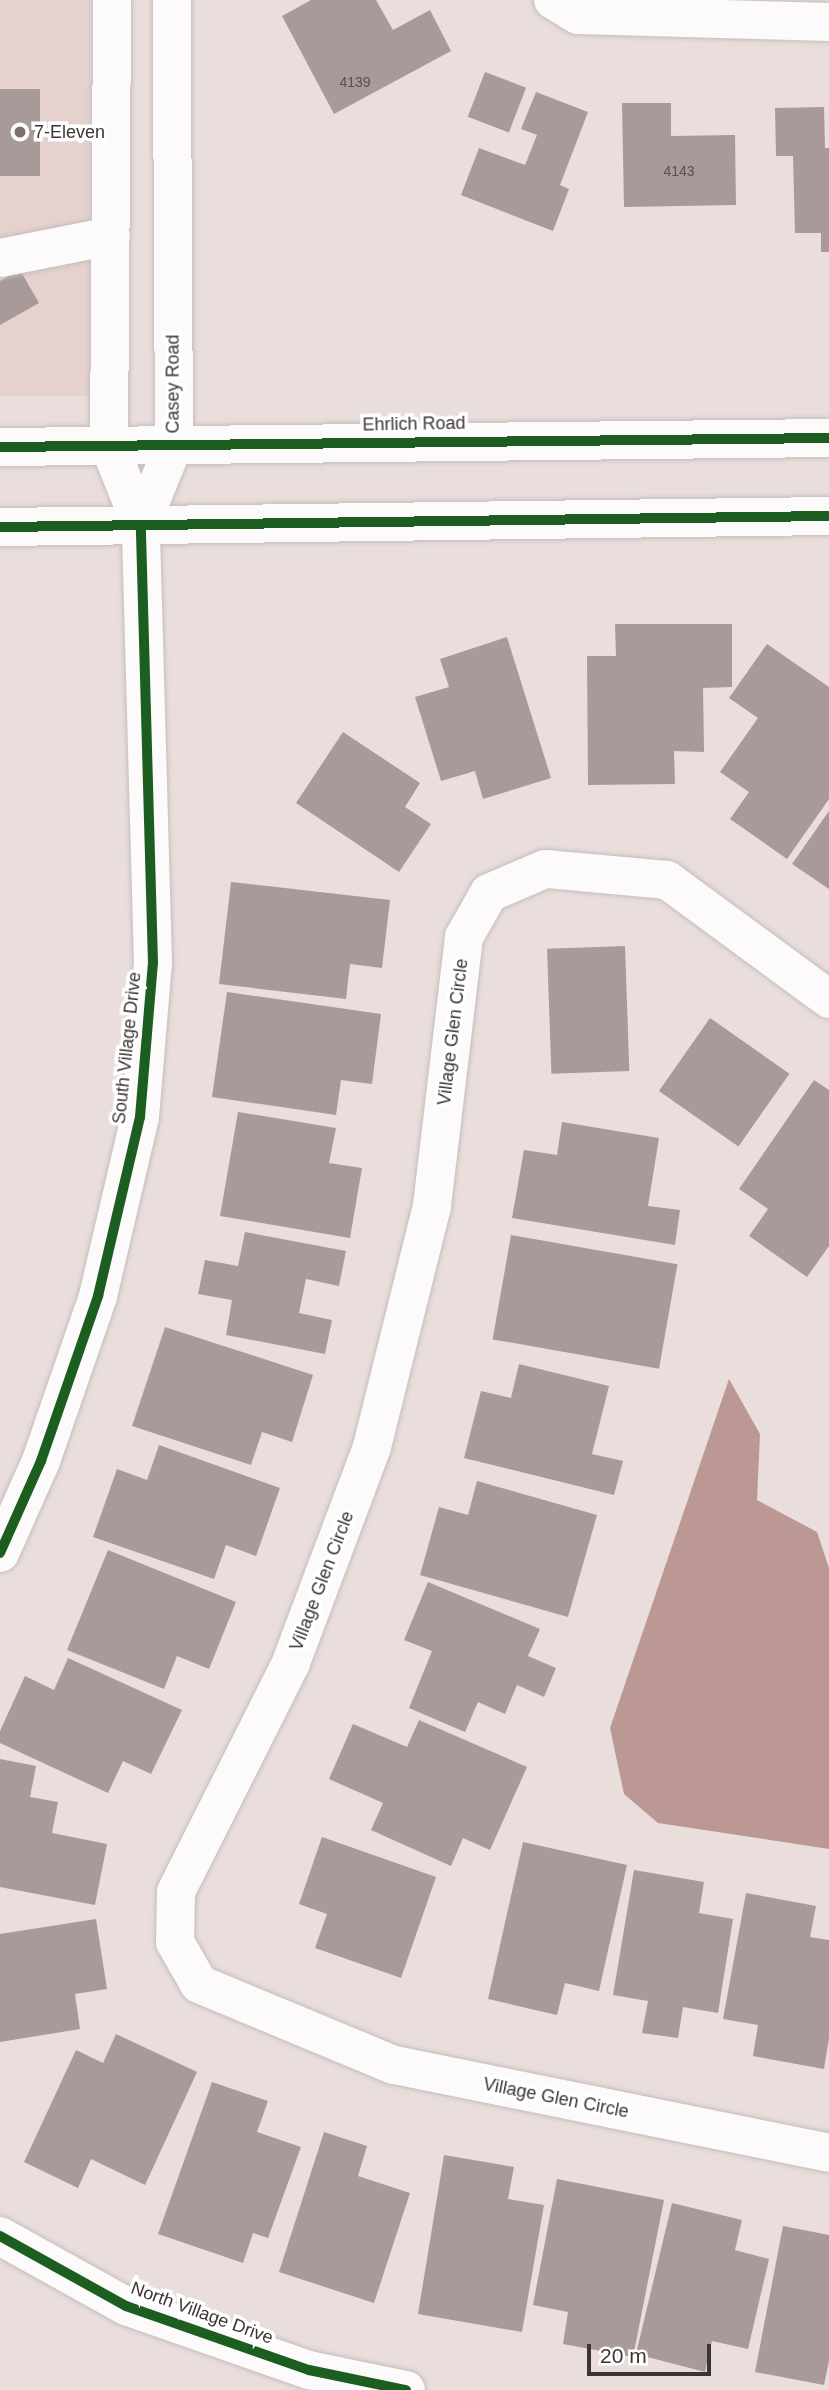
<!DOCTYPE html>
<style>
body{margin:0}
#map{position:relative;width:829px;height:2390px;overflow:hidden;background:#e9dedc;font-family:Helvetica,sans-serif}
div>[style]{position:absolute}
.built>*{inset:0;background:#e5d1ce;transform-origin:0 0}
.water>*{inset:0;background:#bc9894}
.building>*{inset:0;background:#a89a99;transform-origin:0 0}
.roads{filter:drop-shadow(0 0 2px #c5bdbb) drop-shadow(0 0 2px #c5bdbb)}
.minor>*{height:38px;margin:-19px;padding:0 19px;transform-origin:19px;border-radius:19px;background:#fcfafa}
.major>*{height:38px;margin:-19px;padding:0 19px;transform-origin:19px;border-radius:19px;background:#fcfafa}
.cycleway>*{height:10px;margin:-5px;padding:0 5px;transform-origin:5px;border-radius:5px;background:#1b5e20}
.dots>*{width:19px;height:19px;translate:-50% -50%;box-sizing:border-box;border:4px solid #fff;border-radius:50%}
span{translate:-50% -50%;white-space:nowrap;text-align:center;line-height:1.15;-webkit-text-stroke:7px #fff;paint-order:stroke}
.number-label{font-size:14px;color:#584e4d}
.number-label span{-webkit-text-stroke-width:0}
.poi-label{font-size:18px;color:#3d3534}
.left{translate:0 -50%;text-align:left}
.street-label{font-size:18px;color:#3d3534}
.scale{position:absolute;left:587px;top:2344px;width:124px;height:32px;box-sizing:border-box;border:4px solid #3d3534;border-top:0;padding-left:9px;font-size:21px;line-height:24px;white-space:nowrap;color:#3d3534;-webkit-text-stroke:5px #fff;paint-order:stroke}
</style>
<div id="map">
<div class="built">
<i style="left:0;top:0;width:90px;height:396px"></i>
</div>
<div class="water">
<i style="clip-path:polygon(729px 1379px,760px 1434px,757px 1500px,817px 1532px,829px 1568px,829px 1849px,658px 1823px,624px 1794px,610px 1728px)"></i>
</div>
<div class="building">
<i style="clip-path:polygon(311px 0,376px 0,393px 30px,430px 10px,451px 51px,334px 114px,282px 16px)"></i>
<i style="left:485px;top:72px;width:44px;height:48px;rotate:21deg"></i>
<i style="left:0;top:89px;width:40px;height:87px"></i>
<i style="clip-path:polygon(536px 92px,588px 112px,560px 185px,569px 189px,553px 231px,461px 195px,479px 148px,525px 165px,537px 135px,521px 129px)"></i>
<i style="clip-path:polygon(622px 103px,671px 103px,671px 136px,735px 135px,736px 205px,624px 207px)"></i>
<i style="clip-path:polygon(824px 107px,825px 148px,829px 148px,829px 252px,821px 252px,821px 233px,795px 233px,793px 156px,776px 156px,775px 108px)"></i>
<i style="clip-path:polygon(20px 270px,39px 303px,0 325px,0 281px)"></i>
<i style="clip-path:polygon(615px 624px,732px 624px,732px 687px,703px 688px,704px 752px,674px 751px,675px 784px,588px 785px,587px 656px,616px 656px)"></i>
<i style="clip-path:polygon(507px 637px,551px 778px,483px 799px,475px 771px,441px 781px,415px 697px,449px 687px,440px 659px)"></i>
<i style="clip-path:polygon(767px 644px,829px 687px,829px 799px,787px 859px,730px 819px,749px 792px,720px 772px,758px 718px,729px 698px)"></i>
<i style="clip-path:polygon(343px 732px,420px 783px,405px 807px,431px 824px,399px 872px,296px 803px)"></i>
<i style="clip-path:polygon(829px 811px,829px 889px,792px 864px)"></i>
<i style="clip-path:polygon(231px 882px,390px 900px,382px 968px,350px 964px,346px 999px,219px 984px)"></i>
<i style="left:625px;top:946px;width:125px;height:78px;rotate:88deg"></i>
<i style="clip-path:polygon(227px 992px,381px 1014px,372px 1084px,341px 1080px,336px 1115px,212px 1097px)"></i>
<i style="left:710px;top:1018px;width:97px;height:89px;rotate:35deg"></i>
<i style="clip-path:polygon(814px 1080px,829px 1090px,829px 1246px,807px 1277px,749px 1236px,768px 1209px,739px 1189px)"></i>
<i style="clip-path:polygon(238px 1112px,336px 1128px,329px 1163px,362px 1168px,350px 1238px,220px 1216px)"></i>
<i style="clip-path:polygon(562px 1122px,659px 1138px,648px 1206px,680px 1210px,675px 1245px,512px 1218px,524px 1150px,557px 1155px)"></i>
<i style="clip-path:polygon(245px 1232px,346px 1251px,339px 1286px,306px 1279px,299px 1313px,332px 1320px,325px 1354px,226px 1335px,232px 1300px,198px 1294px,205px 1260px,238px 1266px)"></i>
<i style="left:511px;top:1235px;width:169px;height:106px;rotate:10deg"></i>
<i style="clip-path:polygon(165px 1327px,313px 1375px,292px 1442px,262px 1432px,251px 1465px,132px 1426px)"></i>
<i style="clip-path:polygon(519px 1364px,609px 1386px,592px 1454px,623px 1461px,614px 1495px,464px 1458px,481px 1391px,511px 1398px)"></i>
<i style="clip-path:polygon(159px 1445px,280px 1488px,256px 1556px,226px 1545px,214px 1579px,93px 1537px,117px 1469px,147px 1480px)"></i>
<i style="clip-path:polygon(477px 1481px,597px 1515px,568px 1617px,420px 1575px,439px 1507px,468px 1515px)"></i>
<i style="clip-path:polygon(108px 1550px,236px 1602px,209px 1669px,177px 1656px,164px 1689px,67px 1650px)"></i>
<i style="clip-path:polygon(428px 1582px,540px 1629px,528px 1656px,556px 1668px,544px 1697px,517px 1685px,505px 1714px,478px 1702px,465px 1732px,409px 1708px,432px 1651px,404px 1640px)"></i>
<i style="clip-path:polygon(68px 1658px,182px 1710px,151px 1774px,123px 1761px,108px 1793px,0 1743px,0 1731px,25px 1676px,54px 1690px)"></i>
<i style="clip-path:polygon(419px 1720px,527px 1767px,490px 1850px,463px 1838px,451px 1866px,371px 1830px,383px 1803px,329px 1779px,353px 1724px,407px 1747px)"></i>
<i style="clip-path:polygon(0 1759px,36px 1766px,30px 1797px,58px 1802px,52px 1833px,107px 1844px,95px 1905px,0 1887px)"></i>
<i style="clip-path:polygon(322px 1837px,436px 1877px,401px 1978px,315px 1948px,327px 1914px,299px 1904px)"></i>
<i style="clip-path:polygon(523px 1842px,627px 1865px,599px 1991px,565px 1983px,557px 2015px,488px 1999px)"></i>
<i style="clip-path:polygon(634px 1870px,704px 1882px,699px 1913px,733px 1919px,718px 2013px,683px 2007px,678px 2038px,642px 2033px,648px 2001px,613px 1995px)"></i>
<i style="clip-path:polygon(746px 1893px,816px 1906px,810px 1937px,829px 1940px,829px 2038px,824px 2069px,753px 2056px,758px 2025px,723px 2019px)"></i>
<i style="clip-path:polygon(96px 1919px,107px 1989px,75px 1994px,80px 2029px,0 2042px,0 1934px)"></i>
<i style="clip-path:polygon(116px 2034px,197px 2072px,145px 2185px,91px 2159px,78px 2188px,24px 2162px,76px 2050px,103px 2063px)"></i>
<i style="clip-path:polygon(212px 2082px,268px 2101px,257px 2132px,301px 2147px,268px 2238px,253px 2233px,243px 2263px,158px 2234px)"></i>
<i style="clip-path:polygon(324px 2132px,367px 2146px,358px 2176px,410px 2193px,374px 2303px,279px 2272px)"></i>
<i style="clip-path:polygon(444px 2155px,514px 2167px,508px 2199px,544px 2205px,522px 2332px,418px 2314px)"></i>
<i style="clip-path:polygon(557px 2179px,664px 2200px,633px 2357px,563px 2344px,568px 2312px,533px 2305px)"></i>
<i style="clip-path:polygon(672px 2203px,742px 2220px,735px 2250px,769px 2259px,748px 2349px,712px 2341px,705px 2372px,636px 2354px)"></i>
<i style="clip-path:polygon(783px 2226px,829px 2235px,829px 2361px,824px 2385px,755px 2372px)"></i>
</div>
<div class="roads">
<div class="minor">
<i style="left:553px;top:0;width:29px;rotate:31deg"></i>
<i style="left:578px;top:15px;width:251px;rotate:1.6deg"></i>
<i style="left:0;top:258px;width:113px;rotate:-11.2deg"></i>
<i style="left:141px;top:525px;width:87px;rotate:-67.8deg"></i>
<i style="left:174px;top:444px;width:444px;rotate:-90.3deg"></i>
<i style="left:829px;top:999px;width:201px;rotate:-143.7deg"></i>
<i style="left:667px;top:880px;width:122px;rotate:-174.8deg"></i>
<i style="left:545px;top:869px;width:61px;rotate:156.8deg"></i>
<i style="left:489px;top:893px;width:51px;rotate:119.6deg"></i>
<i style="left:464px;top:937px;width:271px;rotate:96.8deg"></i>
<i style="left:432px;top:1206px;width:248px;rotate:104deg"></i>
<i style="left:372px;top:1447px;width:231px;rotate:110.6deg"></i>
<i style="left:291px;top:1663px;width:256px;rotate:116.7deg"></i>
<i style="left:176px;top:1892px;width:50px;rotate:91.1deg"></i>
<i style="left:175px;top:1942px;width:48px;rotate:60.3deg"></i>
<i style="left:199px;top:1984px;width:211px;rotate:22.6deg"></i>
<i style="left:394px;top:2065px;width:444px;rotate:11.4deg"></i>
<i style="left:0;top:1553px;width:101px;rotate:-66deg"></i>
<i style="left:41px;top:1461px;width:175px;rotate:-70.9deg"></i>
<i style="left:98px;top:1296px;width:184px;rotate:-76.8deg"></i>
<i style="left:140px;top:1117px;width:155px;rotate:-85.2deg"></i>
<i style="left:153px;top:963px;width:438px;rotate:-91.6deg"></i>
<i style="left:141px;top:525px;width:86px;rotate:-111.8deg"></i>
<i style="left:109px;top:445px;width:445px;rotate:-89.6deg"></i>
<i style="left:0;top:2236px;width:144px;rotate:29.1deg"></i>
<i style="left:126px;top:2306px;width:194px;rotate:19.3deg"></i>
<i style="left:309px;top:2370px;width:99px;rotate:11.7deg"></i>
</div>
<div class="major">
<i style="left:0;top:447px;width:829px;rotate:-0.62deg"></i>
<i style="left:0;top:527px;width:829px;rotate:-0.76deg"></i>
</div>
</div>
<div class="cycleway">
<i style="left:0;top:447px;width:829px;rotate:-0.62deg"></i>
<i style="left:0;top:527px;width:829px;rotate:-0.76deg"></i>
<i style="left:0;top:1553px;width:101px;rotate:-66deg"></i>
<i style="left:41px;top:1461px;width:175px;rotate:-70.9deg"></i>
<i style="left:98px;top:1296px;width:184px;rotate:-76.8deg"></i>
<i style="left:140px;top:1117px;width:155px;rotate:-85.2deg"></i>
<i style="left:153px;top:963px;width:438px;rotate:-91.6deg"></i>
<i style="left:0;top:2236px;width:144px;rotate:29.1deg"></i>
<i style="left:126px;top:2306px;width:194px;rotate:19.3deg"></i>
<i style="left:309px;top:2370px;width:99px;rotate:11.7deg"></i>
</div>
<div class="dots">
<i style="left:20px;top:132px;background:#79706f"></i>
</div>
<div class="number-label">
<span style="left:355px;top:82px">4139</span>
<span style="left:679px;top:171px">4143</span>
</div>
<div class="poi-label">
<span class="left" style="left:34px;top:132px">7-Eleven</span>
</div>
<div class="street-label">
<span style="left:173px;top:384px;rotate:-90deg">Casey Road</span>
<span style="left:414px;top:424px;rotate:-1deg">Ehrlich Road</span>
<span style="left:453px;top:1032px;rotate:-83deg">Village Glen Circle</span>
<span style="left:127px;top:1048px;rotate:-84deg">South Village Drive</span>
<span style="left:322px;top:1581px;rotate:-69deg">Village Glen Circle</span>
<span style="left:556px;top:2098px;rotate:11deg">Village Glen Circle</span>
<span style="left:202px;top:2313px;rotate:20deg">North Village Drive</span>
</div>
<div class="scale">20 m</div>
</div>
